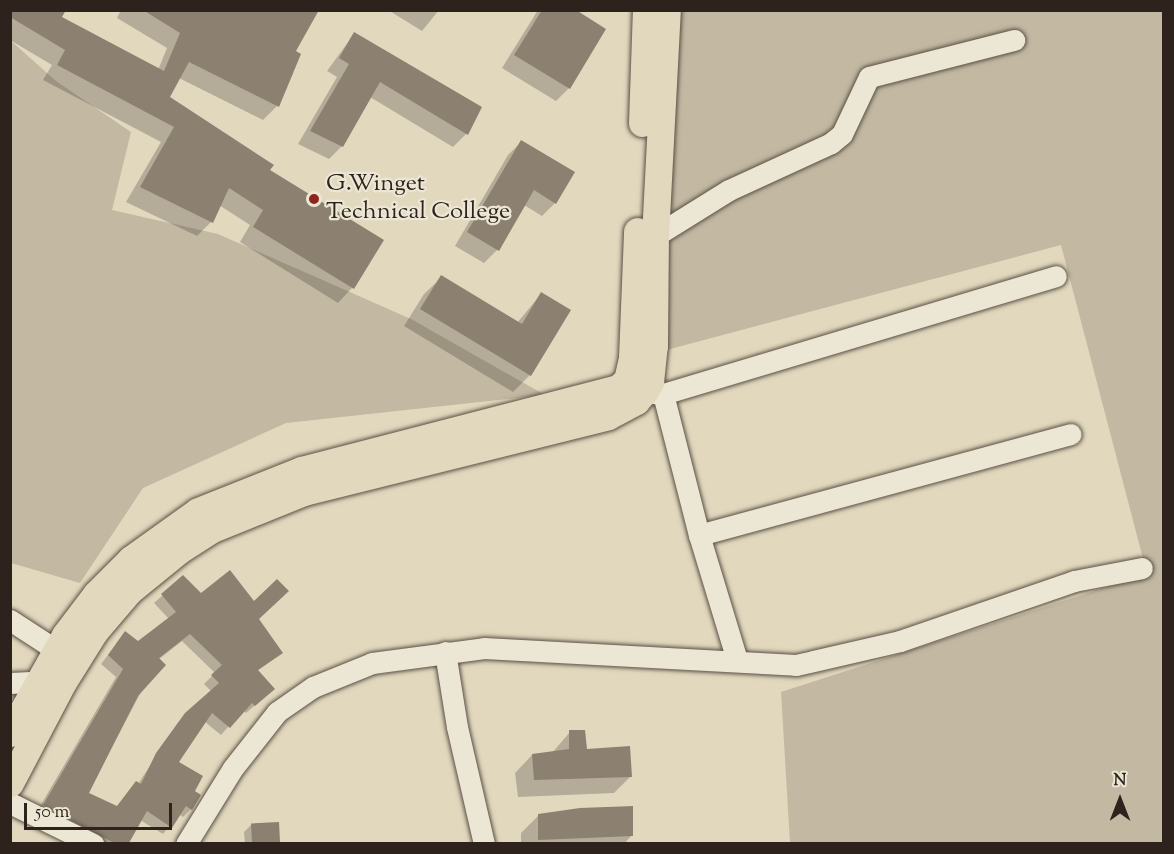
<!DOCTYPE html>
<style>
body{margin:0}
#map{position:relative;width:1174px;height:854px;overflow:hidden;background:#e2d8be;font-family:"Sorts Mill Goudy",serif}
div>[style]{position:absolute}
.green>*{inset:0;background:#c3b9a2}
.shadow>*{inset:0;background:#0003}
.building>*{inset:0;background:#8c8170;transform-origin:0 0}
.roads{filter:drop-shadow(0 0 2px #5b5044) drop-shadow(0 0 2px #5b5044)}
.minor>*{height:21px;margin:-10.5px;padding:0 10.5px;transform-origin:10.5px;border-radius:10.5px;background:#ece6d5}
.major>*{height:27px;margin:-13.5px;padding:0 13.5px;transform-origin:13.5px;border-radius:13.5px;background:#e2d8be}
.dots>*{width:16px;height:16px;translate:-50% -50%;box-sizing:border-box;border:3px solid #ece6d5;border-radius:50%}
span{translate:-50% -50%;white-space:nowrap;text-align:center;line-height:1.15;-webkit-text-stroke:4.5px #ece6d5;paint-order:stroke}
.poi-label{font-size:24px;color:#2e231c}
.left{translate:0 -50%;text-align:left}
.frame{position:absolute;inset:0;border:12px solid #2e231c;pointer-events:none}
.north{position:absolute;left:1090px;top:770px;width:60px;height:60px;-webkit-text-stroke:4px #ece6d5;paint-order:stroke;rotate:0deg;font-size:16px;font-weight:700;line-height:24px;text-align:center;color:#2e231c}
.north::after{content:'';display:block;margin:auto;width:21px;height:27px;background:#2e231c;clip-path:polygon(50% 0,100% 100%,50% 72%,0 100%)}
.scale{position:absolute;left:24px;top:803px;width:148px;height:27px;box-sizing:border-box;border:3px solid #2e231c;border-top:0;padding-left:8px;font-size:18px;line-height:21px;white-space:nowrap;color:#2e231c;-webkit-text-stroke:4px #ece6d5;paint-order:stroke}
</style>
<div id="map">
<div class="green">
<i style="clip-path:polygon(659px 11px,1163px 11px,1163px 843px,790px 843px,781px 692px,1147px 574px,1061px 245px,659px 352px)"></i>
<i style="clip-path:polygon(10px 40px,56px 81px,131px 132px,112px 210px,218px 234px,411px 319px,545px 395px,286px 423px,143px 488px,80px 583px,11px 563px)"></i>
</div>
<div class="shadow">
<i style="clip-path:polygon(10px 10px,59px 18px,158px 70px,167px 48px,117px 18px,121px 10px,210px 10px,277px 106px,263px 120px,179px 78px,168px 98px,268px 171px,382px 241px,352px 288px,338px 303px,240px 242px,250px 225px,219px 205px,211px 222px,197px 236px,126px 202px,161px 142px,43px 80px,52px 65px,10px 40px)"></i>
<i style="clip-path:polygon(388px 10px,439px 10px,422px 31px)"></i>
<i style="clip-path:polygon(538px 10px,573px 10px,569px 88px,556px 101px,502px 68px)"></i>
<i style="clip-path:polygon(354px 34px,480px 108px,466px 134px,453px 147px,370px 97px,342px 146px,329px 159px,298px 144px,337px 77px,327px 71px)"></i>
<i style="clip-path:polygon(521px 142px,555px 203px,542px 216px,524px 205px,497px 250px,484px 263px,455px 246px,508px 155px)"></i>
<i style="clip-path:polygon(442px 277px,517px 323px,541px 294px,530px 375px,513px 392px,404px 326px,424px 294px)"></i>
<i style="clip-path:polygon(evenodd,183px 577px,201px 595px,258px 619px,281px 653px,257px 671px,265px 697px,246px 713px,243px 710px,221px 735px,205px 722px,177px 763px,193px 792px,191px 809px,183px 817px,179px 814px,163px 834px,140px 820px,127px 844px,92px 844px,36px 813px,116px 677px,101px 664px,125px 633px,138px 643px,169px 619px,154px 603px,183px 577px,182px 641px,215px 673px,204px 684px,212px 692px,178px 723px,138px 784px,115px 808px,87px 794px,158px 660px,182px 641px)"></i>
<i style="clip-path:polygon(570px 732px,586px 751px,631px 776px,614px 793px,518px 797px,515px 773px,532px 755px,552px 753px)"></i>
<i style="clip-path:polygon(538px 816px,632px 835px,624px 844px,521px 844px,521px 833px)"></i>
<i style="clip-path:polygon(252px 824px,278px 824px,278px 844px,245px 844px,244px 832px)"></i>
</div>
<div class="building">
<i style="clip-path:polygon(10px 10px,66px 10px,62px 17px,164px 71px,180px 33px,143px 10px,319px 10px,296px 51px,301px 54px,279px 107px,189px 62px,170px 97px,274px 165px,270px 170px,384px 240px,354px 289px,253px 227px,263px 210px,229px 188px,213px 223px,140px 187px,174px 127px,57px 65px,65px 50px,10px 17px)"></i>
<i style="clip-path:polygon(542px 10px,576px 10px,606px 29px,570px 89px,514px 55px)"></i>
<i style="clip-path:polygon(354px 32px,482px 107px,468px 135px,380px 82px,343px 147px,310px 131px,349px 64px,339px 58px)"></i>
<i style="clip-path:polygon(521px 140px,575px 172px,556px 204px,534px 190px,499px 251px,467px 232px)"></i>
<i style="clip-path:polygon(441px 275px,522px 324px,541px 292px,571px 310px,531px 376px,420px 309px)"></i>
<i style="clip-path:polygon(evenodd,230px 570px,254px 601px,277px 579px,289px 591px,259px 619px,283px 653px,258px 670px,275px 689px,255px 706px,252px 703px,230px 728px,212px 713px,179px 762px,203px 776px,195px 791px,201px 795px,192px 810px,186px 806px,172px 828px,147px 811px,129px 843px,114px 843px,43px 805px,123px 669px,108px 655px,125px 631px,138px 641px,176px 612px,161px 594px,183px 575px,201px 593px,230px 570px,190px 634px,222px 665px,211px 675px,219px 683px,185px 713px,156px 753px,141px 784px,136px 781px,117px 806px,89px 793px,138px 696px,166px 665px,159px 658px,190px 634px)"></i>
<i style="clip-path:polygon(569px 730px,585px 730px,587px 749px,630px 746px,632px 777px,534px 780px,532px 754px,569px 749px)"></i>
<i style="clip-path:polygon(633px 806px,633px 836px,538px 840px,538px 814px,580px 808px)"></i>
<i style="left:279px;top:822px;width:21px;height:28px;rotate:87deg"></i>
</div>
<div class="roads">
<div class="minor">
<i style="left:655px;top:236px;width:87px;rotate:-31.9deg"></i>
<i style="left:729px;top:190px;width:112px;rotate:-24.7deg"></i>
<i style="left:831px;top:143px;width:14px;rotate:-39deg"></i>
<i style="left:842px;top:134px;width:63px;rotate:-64.7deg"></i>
<i style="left:869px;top:77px;width:150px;rotate:-14.3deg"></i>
<i style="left:644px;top:392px;width:19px;rotate:6deg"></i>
<i style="left:663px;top:394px;width:410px;rotate:-16.7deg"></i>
<i style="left:663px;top:394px;width:146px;rotate:75.7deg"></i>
<i style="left:699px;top:535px;width:131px;rotate:73.1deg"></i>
<i style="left:699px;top:535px;width:385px;rotate:-15.2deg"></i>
<i style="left:10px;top:620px;width:55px;rotate:33.1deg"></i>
<i style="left:445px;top:652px;width:76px;rotate:80.9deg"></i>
<i style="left:457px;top:727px;width:120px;rotate:77deg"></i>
<i style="left:10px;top:683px;width:42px;rotate:-2.7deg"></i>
<i style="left:10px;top:803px;width:93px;rotate:26.3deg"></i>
<i style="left:186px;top:844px;width:89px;rotate:-58.3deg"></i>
<i style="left:233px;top:768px;width:71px;rotate:-51.8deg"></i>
<i style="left:277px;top:712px;width:44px;rotate:-34.8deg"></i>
<i style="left:313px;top:687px;width:64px;rotate:-22.1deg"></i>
<i style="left:372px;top:663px;width:113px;rotate:-7.6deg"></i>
<i style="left:484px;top:648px;width:312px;rotate:3.1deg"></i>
<i style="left:796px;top:665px;width:107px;rotate:-13deg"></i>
<i style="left:900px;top:641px;width:184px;rotate:-19deg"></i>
<i style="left:1074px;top:581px;width:69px;rotate:-10.8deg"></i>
</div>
<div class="major">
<i style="left:642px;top:123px;width:113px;rotate:-88deg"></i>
<i style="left:10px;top:733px;width:112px;rotate:-60.7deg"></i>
<i style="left:65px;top:635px;width:51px;rotate:-52.9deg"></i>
<i style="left:96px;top:594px;width:49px;rotate:-45deg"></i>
<i style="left:131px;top:559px;width:82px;rotate:-35.6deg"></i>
<i style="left:198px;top:511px;width:111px;rotate:-21.7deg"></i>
<i style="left:301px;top:470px;width:327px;rotate:-14.5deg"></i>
<i style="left:618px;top:388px;width:12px;rotate:-42deg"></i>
<i style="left:627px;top:380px;width:23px;rotate:-77deg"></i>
<i style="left:632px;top:358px;width:127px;rotate:-87.7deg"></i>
<i style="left:10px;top:783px;width:114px;rotate:-62.3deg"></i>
<i style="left:63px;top:682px;width:60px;rotate:-57.9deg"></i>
<i style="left:95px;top:631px;width:52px;rotate:-49.6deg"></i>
<i style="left:129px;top:591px;width:63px;rotate:-39.2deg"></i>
<i style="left:178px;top:551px;width:38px;rotate:-33deg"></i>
<i style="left:210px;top:530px;width:101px;rotate:-22deg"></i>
<i style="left:304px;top:492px;width:313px;rotate:-14deg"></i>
<i style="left:608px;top:416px;width:32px;rotate:-28deg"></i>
<i style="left:636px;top:401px;width:12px;rotate:-48deg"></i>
<i style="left:644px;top:392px;width:12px;rotate:-59deg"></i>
<i style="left:650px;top:382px;width:36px;rotate:-84deg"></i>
<i style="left:654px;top:346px;width:110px;rotate:-89.5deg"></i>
<i style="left:655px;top:236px;width:226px;rotate:-87deg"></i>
</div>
</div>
<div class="dots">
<i style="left:314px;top:199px;background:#8f2418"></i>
</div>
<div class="poi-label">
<span class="left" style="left:326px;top:199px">G.Winget<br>Technical College</span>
</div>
<div class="frame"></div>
<div class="north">N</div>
<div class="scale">50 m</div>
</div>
